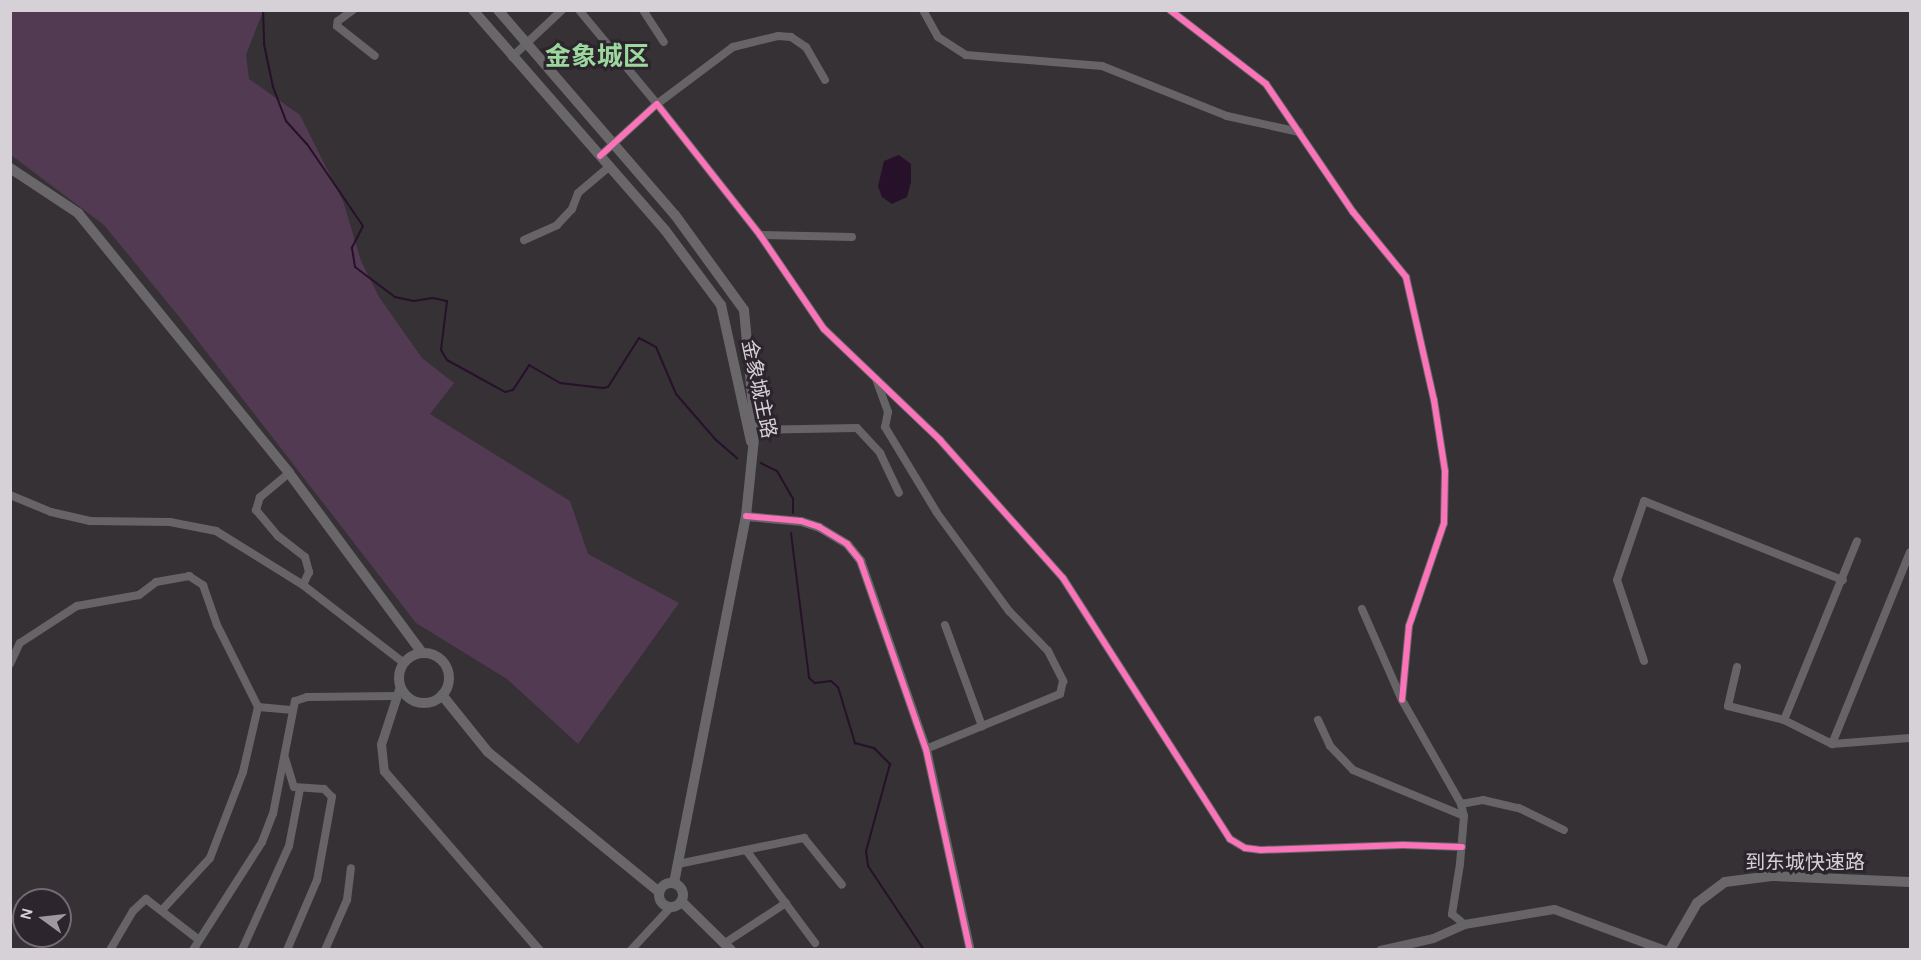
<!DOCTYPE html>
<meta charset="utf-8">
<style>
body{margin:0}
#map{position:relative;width:1921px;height:960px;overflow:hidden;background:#353135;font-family:Karla,"Noto Sans SC",sans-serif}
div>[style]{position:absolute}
.green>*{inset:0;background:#523b52}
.water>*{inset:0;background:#271029}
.stream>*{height:2px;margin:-1px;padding:0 1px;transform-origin:1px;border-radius:1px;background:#271029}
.minor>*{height:8px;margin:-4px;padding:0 4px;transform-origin:4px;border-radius:4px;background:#666466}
.tertiary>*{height:9px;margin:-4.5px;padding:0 4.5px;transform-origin:4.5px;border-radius:4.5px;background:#666466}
.secondary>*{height:10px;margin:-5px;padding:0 5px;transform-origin:5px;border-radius:5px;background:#6a676a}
.secondary>.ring{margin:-5px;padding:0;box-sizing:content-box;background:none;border:10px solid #6a676a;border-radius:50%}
.cycleway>*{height:6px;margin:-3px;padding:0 3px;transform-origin:3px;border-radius:3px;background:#fb73b8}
span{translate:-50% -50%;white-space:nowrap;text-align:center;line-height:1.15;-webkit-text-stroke:6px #2d252d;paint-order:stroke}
.street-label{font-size:20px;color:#d6d1d6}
.district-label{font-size:26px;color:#9cd79d;font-weight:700}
.frame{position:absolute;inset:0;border:12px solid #d6d1d6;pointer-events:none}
.north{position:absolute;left:12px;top:888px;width:60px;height:60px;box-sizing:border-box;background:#2d252d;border:2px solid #716a71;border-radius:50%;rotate:285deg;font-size:16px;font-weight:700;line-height:24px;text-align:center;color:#d6d1d6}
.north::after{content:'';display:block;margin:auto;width:21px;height:27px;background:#9e999e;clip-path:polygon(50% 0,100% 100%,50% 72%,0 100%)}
</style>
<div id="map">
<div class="green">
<i style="clip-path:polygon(11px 10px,263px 11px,246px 55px,249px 79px,300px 115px,343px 201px,361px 261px,379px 297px,422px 358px,454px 383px,430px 414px,570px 501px,588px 554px,679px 603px,578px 744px,507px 679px,416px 623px,181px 319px,104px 225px,11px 155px)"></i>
</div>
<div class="water">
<i style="clip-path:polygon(899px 155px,911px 164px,911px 182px,907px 197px,892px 204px,882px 197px,878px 186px,884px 161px)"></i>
</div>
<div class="stream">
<i style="left:263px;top:10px;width:34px;rotate:88deg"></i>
<i style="left:264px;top:44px;width:44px;rotate:78.2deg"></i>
<i style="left:273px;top:87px;width:36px;rotate:69deg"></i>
<i style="left:286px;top:121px;width:31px;rotate:48deg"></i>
<i style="left:307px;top:144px;width:99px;rotate:55.7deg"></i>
<i style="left:363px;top:226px;width:25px;rotate:117deg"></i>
<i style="left:352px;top:248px;width:19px;rotate:81deg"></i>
<i style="left:355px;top:267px;width:50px;rotate:36.9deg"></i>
<i style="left:395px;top:297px;width:19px;rotate:12deg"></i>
<i style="left:414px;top:301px;width:19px;rotate:-9deg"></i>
<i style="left:433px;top:298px;width:14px;rotate:12deg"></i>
<i style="left:447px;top:301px;width:49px;rotate:97deg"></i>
<i style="left:441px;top:350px;width:12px;rotate:59deg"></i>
<i style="left:447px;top:360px;width:66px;rotate:28.9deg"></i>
<i style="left:505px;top:392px;width:8px;rotate:-14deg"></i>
<i style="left:513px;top:390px;width:30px;rotate:-57deg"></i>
<i style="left:529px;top:365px;width:36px;rotate:30deg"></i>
<i style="left:560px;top:383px;width:43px;rotate:6.6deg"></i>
<i style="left:603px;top:388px;width:5px;rotate:-11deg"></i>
<i style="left:608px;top:387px;width:58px;rotate:-57.7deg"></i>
<i style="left:639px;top:338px;width:19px;rotate:28deg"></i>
<i style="left:656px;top:347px;width:51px;rotate:66.9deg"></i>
<i style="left:676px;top:394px;width:61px;rotate:49deg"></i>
<i style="left:716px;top:440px;width:28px;rotate:41deg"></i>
<i style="left:761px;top:463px;width:18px;rotate:27deg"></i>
<i style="left:777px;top:471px;width:32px;rotate:60deg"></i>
<i style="left:793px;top:499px;width:14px;rotate:90deg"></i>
<i style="left:791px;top:533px;width:146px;rotate:82.9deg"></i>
<i style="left:809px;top:678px;width:8px;rotate:40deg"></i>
<i style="left:815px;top:683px;width:16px;rotate:-7deg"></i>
<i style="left:831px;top:681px;width:9px;rotate:41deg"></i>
<i style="left:838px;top:687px;width:59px;rotate:73.1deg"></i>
<i style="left:855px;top:743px;width:20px;rotate:15deg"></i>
<i style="left:874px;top:748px;width:23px;rotate:45deg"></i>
<i style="left:890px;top:764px;width:90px;rotate:105.4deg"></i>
<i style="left:866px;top:851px;width:15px;rotate:82deg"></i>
<i style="left:868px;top:866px;width:101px;rotate:56.3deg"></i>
</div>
<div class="minor">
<i style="left:353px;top:10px;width:19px;rotate:144deg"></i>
<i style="left:338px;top:21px;width:5px;rotate:101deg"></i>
<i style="left:337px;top:26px;width:48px;rotate:38.3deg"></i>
<i style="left:579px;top:10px;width:122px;rotate:50.3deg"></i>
<i style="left:657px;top:104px;width:95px;rotate:-36.9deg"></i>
<i style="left:733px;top:47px;width:46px;rotate:-13.7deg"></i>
<i style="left:778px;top:36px;width:13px;rotate:4deg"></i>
<i style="left:791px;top:37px;width:18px;rotate:34deg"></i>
<i style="left:806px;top:47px;width:38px;rotate:60deg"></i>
<i style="left:643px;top:10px;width:38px;rotate:57deg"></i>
<i style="left:923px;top:10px;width:31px;rotate:61deg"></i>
<i style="left:938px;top:37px;width:33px;rotate:33deg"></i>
<i style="left:966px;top:55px;width:136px;rotate:4.6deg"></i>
<i style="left:1102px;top:66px;width:135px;rotate:21.8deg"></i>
<i style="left:1227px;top:116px;width:74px;rotate:12.5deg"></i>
<i style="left:1170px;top:10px;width:121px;rotate:37.6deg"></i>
<i style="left:1266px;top:84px;width:155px;rotate:55.8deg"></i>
<i style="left:1353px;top:212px;width:84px;rotate:50.8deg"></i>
<i style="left:1406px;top:277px;width:126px;rotate:77.2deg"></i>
<i style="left:1434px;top:400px;width:72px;rotate:81.2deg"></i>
<i style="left:1445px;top:471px;width:52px;rotate:91.1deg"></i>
<i style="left:1444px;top:523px;width:109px;rotate:108.8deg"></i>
<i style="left:1409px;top:626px;width:74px;rotate:95.4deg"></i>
<i style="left:512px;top:57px;width:69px;rotate:-43.2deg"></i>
<i style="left:600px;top:156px;width:77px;rotate:-42.4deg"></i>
<i style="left:657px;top:104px;width:167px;rotate:51.8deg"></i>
<i style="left:760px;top:235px;width:114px;rotate:55.8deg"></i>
<i style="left:824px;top:329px;width:161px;rotate:43.7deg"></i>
<i style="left:940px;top:440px;width:185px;rotate:48.3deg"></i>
<i style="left:1063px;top:578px;width:310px;rotate:57.4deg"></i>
<i style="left:1230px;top:839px;width:17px;rotate:31deg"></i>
<i style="left:1245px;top:848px;width:16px;rotate:7deg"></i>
<i style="left:1261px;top:850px;width:142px;rotate:-2deg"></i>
<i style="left:1403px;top:845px;width:59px;rotate:1.9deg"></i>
<i style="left:760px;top:235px;width:92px;rotate:1.2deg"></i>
<i style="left:524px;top:240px;width:36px;rotate:-24deg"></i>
<i style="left:557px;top:225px;width:22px;rotate:-47deg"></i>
<i style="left:572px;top:209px;width:17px;rotate:-69deg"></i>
<i style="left:578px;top:193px;width:42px;rotate:-40.2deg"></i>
<i style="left:876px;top:379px;width:35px;rotate:70deg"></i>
<i style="left:888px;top:412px;width:15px;rotate:101deg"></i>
<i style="left:885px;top:427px;width:100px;rotate:58.8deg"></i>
<i style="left:937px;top:513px;width:122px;rotate:53.7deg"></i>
<i style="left:1009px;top:611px;width:56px;rotate:45.7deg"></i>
<i style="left:1048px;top:651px;width:34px;rotate:63deg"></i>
<i style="left:1063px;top:681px;width:13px;rotate:103deg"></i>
<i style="left:1060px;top:694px;width:145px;rotate:157.7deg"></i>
<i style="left:752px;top:430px;width:105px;rotate:-1.1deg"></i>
<i style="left:857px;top:428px;width:34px;rotate:47deg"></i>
<i style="left:880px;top:453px;width:44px;rotate:64.6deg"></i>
<i style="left:289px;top:473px;width:38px;rotate:140deg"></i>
<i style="left:260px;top:497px;width:14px;rotate:107deg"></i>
<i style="left:256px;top:510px;width:34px;rotate:50deg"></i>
<i style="left:278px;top:536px;width:34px;rotate:38deg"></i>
<i style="left:305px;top:557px;width:16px;rotate:75deg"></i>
<i style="left:309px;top:572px;width:14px;rotate:115deg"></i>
<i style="left:10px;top:495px;width:44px;rotate:22.5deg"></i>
<i style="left:51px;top:512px;width:40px;rotate:13deg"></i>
<i style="left:90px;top:521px;width:80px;rotate:0.7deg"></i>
<i style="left:170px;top:522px;width:47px;rotate:11.1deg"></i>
<i style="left:216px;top:531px;width:102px;rotate:31.8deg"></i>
<i style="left:303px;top:585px;width:128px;rotate:37.7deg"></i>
<i style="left:1362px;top:609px;width:99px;rotate:66.3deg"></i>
<i style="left:1402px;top:700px;width:120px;rotate:60.4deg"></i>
<i style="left:1461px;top:804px;width:12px;rotate:76deg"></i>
<i style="left:1464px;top:816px;width:48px;rotate:94.8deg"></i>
<i style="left:1460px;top:864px;width:51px;rotate:99.1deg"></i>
<i style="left:1452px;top:914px;width:16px;rotate:40deg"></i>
<i style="left:945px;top:625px;width:108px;rotate:69.9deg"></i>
<i style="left:1644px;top:661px;width:85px;rotate:-108.4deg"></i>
<i style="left:1617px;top:580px;width:83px;rotate:-71.1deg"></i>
<i style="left:1644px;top:501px;width:214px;rotate:21.7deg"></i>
<i style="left:10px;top:664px;width:23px;rotate:-65deg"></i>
<i style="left:20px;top:643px;width:68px;rotate:-33deg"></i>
<i style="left:77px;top:606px;width:63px;rotate:-10.1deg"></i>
<i style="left:139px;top:595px;width:21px;rotate:-37deg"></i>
<i style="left:156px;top:582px;width:34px;rotate:-10deg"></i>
<i style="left:189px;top:576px;width:17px;rotate:33deg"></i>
<i style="left:203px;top:585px;width:42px;rotate:70.7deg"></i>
<i style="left:217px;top:625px;width:92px;rotate:63.4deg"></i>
<i style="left:258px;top:707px;width:33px;rotate:5deg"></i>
<i style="left:1737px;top:667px;width:40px;rotate:103deg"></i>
<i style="left:1728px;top:706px;width:58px;rotate:14deg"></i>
<i style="left:1784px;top:720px;width:54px;rotate:26.6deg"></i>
<i style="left:1832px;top:744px;width:78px;rotate:-4.4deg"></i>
<i style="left:1318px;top:720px;width:29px;rotate:65deg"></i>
<i style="left:1330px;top:746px;width:33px;rotate:46deg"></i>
<i style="left:1353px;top:770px;width:120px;rotate:22.5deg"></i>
<i style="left:1784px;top:720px;width:193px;rotate:-67.8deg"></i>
<i style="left:1832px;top:744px;width:207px;rotate:-67.9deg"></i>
<i style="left:285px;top:758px;width:30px;rotate:73deg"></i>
<i style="left:294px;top:787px;width:30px;rotate:4deg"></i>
<i style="left:324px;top:789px;width:11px;rotate:45deg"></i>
<i style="left:332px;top:797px;width:84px;rotate:100.2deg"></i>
<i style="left:317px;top:880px;width:76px;rotate:113.2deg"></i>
<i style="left:1461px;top:804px;width:22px;rotate:-10deg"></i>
<i style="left:1483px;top:800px;width:37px;rotate:13deg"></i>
<i style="left:1519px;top:808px;width:50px;rotate:26.1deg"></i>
<i style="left:746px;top:850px;width:116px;rotate:53.4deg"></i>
<i style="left:678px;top:864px;width:129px;rotate:-11.7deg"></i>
<i style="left:804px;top:838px;width:60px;rotate:51deg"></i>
<i style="left:163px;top:909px;width:69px;rotate:-47.3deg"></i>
<i style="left:210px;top:858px;width:92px;rotate:-69deg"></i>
<i style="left:243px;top:772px;width:67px;rotate:-77deg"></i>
<i style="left:725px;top:943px;width:73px;rotate:-33.3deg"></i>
<i style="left:110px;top:950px;width:45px;rotate:-59.5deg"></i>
<i style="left:133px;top:911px;width:18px;rotate:-43deg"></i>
<i style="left:146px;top:899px;width:67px;rotate:37.7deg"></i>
<i style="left:193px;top:950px;width:128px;rotate:-57.4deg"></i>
<i style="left:262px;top:842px;width:30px;rotate:-69deg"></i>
<i style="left:273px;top:814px;width:115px;rotate:-79deg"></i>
<i style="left:295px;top:701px;width:13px;rotate:-18deg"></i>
<i style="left:307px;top:697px;width:89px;rotate:-0.6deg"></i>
<i style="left:242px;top:950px;width:114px;rotate:-65.7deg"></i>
<i style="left:289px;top:846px;width:58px;rotate:-79.1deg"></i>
<i style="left:325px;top:950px;width:55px;rotate:-66.3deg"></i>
<i style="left:347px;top:900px;width:32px;rotate:-83deg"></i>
<i style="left:631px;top:950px;width:59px;rotate:-47.1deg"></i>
</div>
<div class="tertiary">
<i style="left:746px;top:516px;width:55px;rotate:5.2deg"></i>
<i style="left:801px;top:521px;width:19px;rotate:18deg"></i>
<i style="left:819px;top:527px;width:33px;rotate:31deg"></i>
<i style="left:847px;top:544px;width:21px;rotate:51deg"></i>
<i style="left:860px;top:560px;width:200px;rotate:70.8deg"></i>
<i style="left:926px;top:749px;width:206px;rotate:77.7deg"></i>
<i style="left:400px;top:686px;width:61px;rotate:108.1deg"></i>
<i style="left:381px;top:744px;width:27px;rotate:84deg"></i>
<i style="left:384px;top:771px;width:237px;rotate:49.1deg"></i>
<i style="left:1380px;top:950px;width:54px;rotate:-12.8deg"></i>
<i style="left:1433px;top:938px;width:34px;rotate:-24deg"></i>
<i style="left:1464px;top:924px;width:91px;rotate:-9.5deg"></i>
<i style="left:1554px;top:909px;width:118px;rotate:20.3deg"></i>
</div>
<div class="secondary">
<i style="left:473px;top:10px;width:292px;rotate:48.9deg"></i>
<i style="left:665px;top:230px;width:94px;rotate:53.3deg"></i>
<i style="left:721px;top:305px;width:140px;rotate:77.6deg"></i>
<i style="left:498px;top:10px;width:271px;rotate:49.2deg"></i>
<i style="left:675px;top:215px;width:117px;rotate:54deg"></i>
<i style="left:744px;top:310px;width:120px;rotate:84.7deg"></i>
<i style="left:755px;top:429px;width:87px;rotate:95.9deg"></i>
<i style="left:746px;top:516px;width:374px;rotate:101.1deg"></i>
<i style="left:10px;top:168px;width:82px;rotate:33.5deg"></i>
<i style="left:78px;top:213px;width:335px;rotate:50.9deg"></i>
<i style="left:289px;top:473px;width:224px;rotate:53.5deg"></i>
<i class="ring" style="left:399px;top:653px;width:40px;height:40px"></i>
<i style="left:442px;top:695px;width:73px;rotate:51.1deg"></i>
<i style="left:488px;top:752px;width:221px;rotate:39.3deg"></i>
<i class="ring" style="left:659px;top:883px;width:14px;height:14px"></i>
<i style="left:681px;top:901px;width:70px;rotate:44.4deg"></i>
<i style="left:1670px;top:950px;width:54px;rotate:-60.1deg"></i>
<i style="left:1697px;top:903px;width:35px;rotate:-37deg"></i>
<i style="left:1725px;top:882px;width:47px;rotate:-7.3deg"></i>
<i style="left:1772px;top:876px;width:138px;rotate:2.5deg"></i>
</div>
<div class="cycleway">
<i style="left:1170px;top:10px;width:121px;rotate:37.6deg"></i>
<i style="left:1266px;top:84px;width:155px;rotate:55.8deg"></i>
<i style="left:1353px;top:212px;width:84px;rotate:50.8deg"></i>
<i style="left:1406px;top:277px;width:126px;rotate:77.2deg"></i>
<i style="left:1434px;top:400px;width:72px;rotate:81.2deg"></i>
<i style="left:1445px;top:471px;width:52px;rotate:91.1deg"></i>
<i style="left:1444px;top:523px;width:109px;rotate:108.8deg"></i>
<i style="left:1409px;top:626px;width:74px;rotate:95.4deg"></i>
<i style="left:600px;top:156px;width:77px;rotate:-42.4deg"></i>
<i style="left:657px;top:104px;width:167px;rotate:51.8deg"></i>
<i style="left:760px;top:235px;width:114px;rotate:55.8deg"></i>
<i style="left:824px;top:329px;width:161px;rotate:43.7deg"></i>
<i style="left:940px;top:440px;width:185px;rotate:48.3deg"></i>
<i style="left:1063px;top:578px;width:310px;rotate:57.4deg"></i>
<i style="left:1230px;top:839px;width:17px;rotate:31deg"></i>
<i style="left:1245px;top:848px;width:16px;rotate:7deg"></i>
<i style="left:1261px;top:850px;width:142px;rotate:-2deg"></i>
<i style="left:1403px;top:845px;width:59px;rotate:1.9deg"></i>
<i style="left:746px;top:516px;width:55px;rotate:5.2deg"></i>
<i style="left:801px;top:521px;width:19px;rotate:18deg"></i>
<i style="left:819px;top:527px;width:33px;rotate:31deg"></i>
<i style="left:847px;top:544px;width:21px;rotate:51deg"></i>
<i style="left:860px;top:560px;width:200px;rotate:70.8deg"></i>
<i style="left:926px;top:749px;width:206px;rotate:77.7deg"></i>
</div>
<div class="street-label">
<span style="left:759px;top:389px;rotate:78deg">金象城主路</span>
<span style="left:1805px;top:862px">到东城快速路</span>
</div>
<div class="district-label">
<span style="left:597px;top:57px">金象城区</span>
</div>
<div class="frame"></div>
<div class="north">N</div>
</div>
